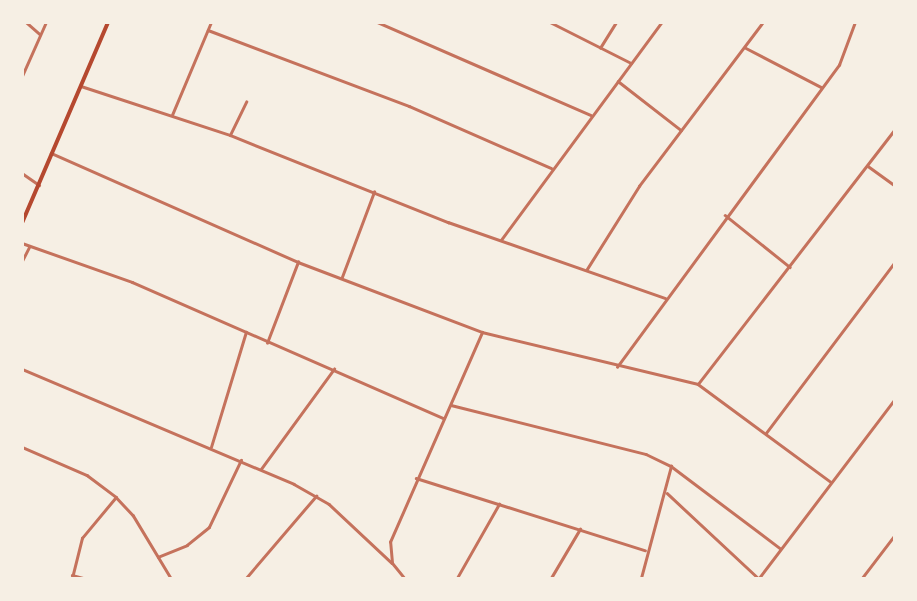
<!DOCTYPE html>
<style>
body{margin:0}
#map{position:relative;width:917px;height:601px;overflow:hidden;background:#f6efe4;font-family:Manrope,sans-serif}
div>[style]{position:absolute}
.minor>*{height:2.5px;margin:-1.25px;padding:0 1.25px;transform-origin:1.25px;border-radius:1.25px;background:#c5725c}
.secondary>*{height:4px;margin:-2px;padding:0 2px;transform-origin:2px;border-radius:2px;background:#b5482f}
span{translate:-50% -50%;white-space:nowrap;text-align:center;line-height:1.15;-webkit-text-stroke:4px #f6efe4;paint-order:stroke}
.frame{position:absolute;inset:0;border:24px solid #f6efe4;pointer-events:none}
</style>
<div id="map">
<div class="minor">
<i style="left:26px;top:22px;width:18px;rotate:41deg"></i>
<i style="left:377px;top:22px;width:233px;rotate:23.5deg"></i>
<i style="left:550px;top:22px;width:91px;rotate:26.8deg"></i>
<i style="left:208px;top:30px;width:215px;rotate:20.7deg"></i>
<i style="left:409px;top:106px;width:155px;rotate:23.6deg"></i>
<i style="left:600px;top:48px;width:31px;rotate:-58deg"></i>
<i style="left:746px;top:48px;width:85px;rotate:27.5deg"></i>
<i style="left:22px;top:76px;width:59px;rotate:-66deg"></i>
<i style="left:618px;top:81px;width:80px;rotate:37.9deg"></i>
<i style="left:81px;top:86px;width:157px;rotate:18.2deg"></i>
<i style="left:230px;top:135px;width:235px;rotate:21.8deg"></i>
<i style="left:448px;top:222px;width:230px;rotate:19.3deg"></i>
<i style="left:172px;top:115px;width:101px;rotate:-67.2deg"></i>
<i style="left:230px;top:135px;width:37px;rotate:-64deg"></i>
<i style="left:51px;top:153px;width:270px;rotate:23.8deg"></i>
<i style="left:298px;top:262px;width:197px;rotate:20.8deg"></i>
<i style="left:482px;top:332px;width:222px;rotate:13.5deg"></i>
<i style="left:698px;top:384px;width:321px;rotate:-52.3deg"></i>
<i style="left:868px;top:166px;width:32px;rotate:36deg"></i>
<i style="left:22px;top:173px;width:21px;rotate:35deg"></i>
<i style="left:725px;top:215px;width:83px;rotate:38.7deg"></i>
<i style="left:501px;top:240px;width:271px;rotate:-53.6deg"></i>
<i style="left:22px;top:243px;width:117px;rotate:19.5deg"></i>
<i style="left:132px;top:282px;width:340px;rotate:23.6deg"></i>
<i style="left:22px;top:261px;width:16px;rotate:-63deg"></i>
<i style="left:587px;top:269px;width:98px;rotate:-57.9deg"></i>
<i style="left:639px;top:186px;width:206px;rotate:-52.9deg"></i>
<i style="left:342px;top:277px;width:91px;rotate:-69.4deg"></i>
<i style="left:267px;top:343px;width:87px;rotate:-69.1deg"></i>
<i style="left:617px;top:367px;width:375px;rotate:-53.7deg"></i>
<i style="left:839px;top:65px;width:46px;rotate:-69.6deg"></i>
<i style="left:22px;top:369px;width:295px;rotate:22.9deg"></i>
<i style="left:294px;top:484px;width:40px;rotate:29.7deg"></i>
<i style="left:329px;top:504px;width:86px;rotate:43.1deg"></i>
<i style="left:698px;top:384px;width:165px;rotate:36.4deg"></i>
<i style="left:451px;top:405px;width:201px;rotate:14.1deg"></i>
<i style="left:646px;top:454px;width:28px;rotate:26deg"></i>
<i style="left:671px;top:466px;width:136px;rotate:37deg"></i>
<i style="left:766px;top:433px;width:213px;rotate:-53deg"></i>
<i style="left:22px;top:447px;width:71px;rotate:23.3deg"></i>
<i style="left:87px;top:475px;width:36px;rotate:37deg"></i>
<i style="left:116px;top:497px;width:25px;rotate:47deg"></i>
<i style="left:133px;top:515px;width:74px;rotate:58.9deg"></i>
<i style="left:211px;top:447px;width:120px;rotate:-73.1deg"></i>
<i style="left:261px;top:469px;width:124px;rotate:-53.9deg"></i>
<i style="left:416px;top:478px;width:240px;rotate:17.5deg"></i>
<i style="left:667px;top:493px;width:125px;rotate:43deg"></i>
<i style="left:158px;top:557px;width:31px;rotate:-22deg"></i>
<i style="left:187px;top:545px;width:28px;rotate:-39deg"></i>
<i style="left:209px;top:527px;width:74px;rotate:-64.5deg"></i>
<i style="left:72px;top:575px;width:11px;rotate:15deg"></i>
<i style="left:72px;top:578px;width:41px;rotate:-76deg"></i>
<i style="left:82px;top:538px;width:53px;rotate:-50.3deg"></i>
<i style="left:246px;top:578px;width:108px;rotate:-49.5deg"></i>
<i style="left:404px;top:578px;width:19px;rotate:-129deg"></i>
<i style="left:392px;top:563px;width:21px;rotate:-95deg"></i>
<i style="left:390px;top:542px;width:229px;rotate:-66.3deg"></i>
<i style="left:457px;top:578px;width:85px;rotate:-60.4deg"></i>
<i style="left:551px;top:578px;width:57px;rotate:-59.4deg"></i>
<i style="left:641px;top:578px;width:116px;rotate:-75deg"></i>
<i style="left:759px;top:578px;width:223px;rotate:-52.8deg"></i>
<i style="left:862px;top:578px;width:53px;rotate:-52.7deg"></i>
</div>
<div class="secondary">
<i style="left:22px;top:223px;width:219px;rotate:-66.8deg"></i>
</div>
<div class="frame"></div>
</div>
